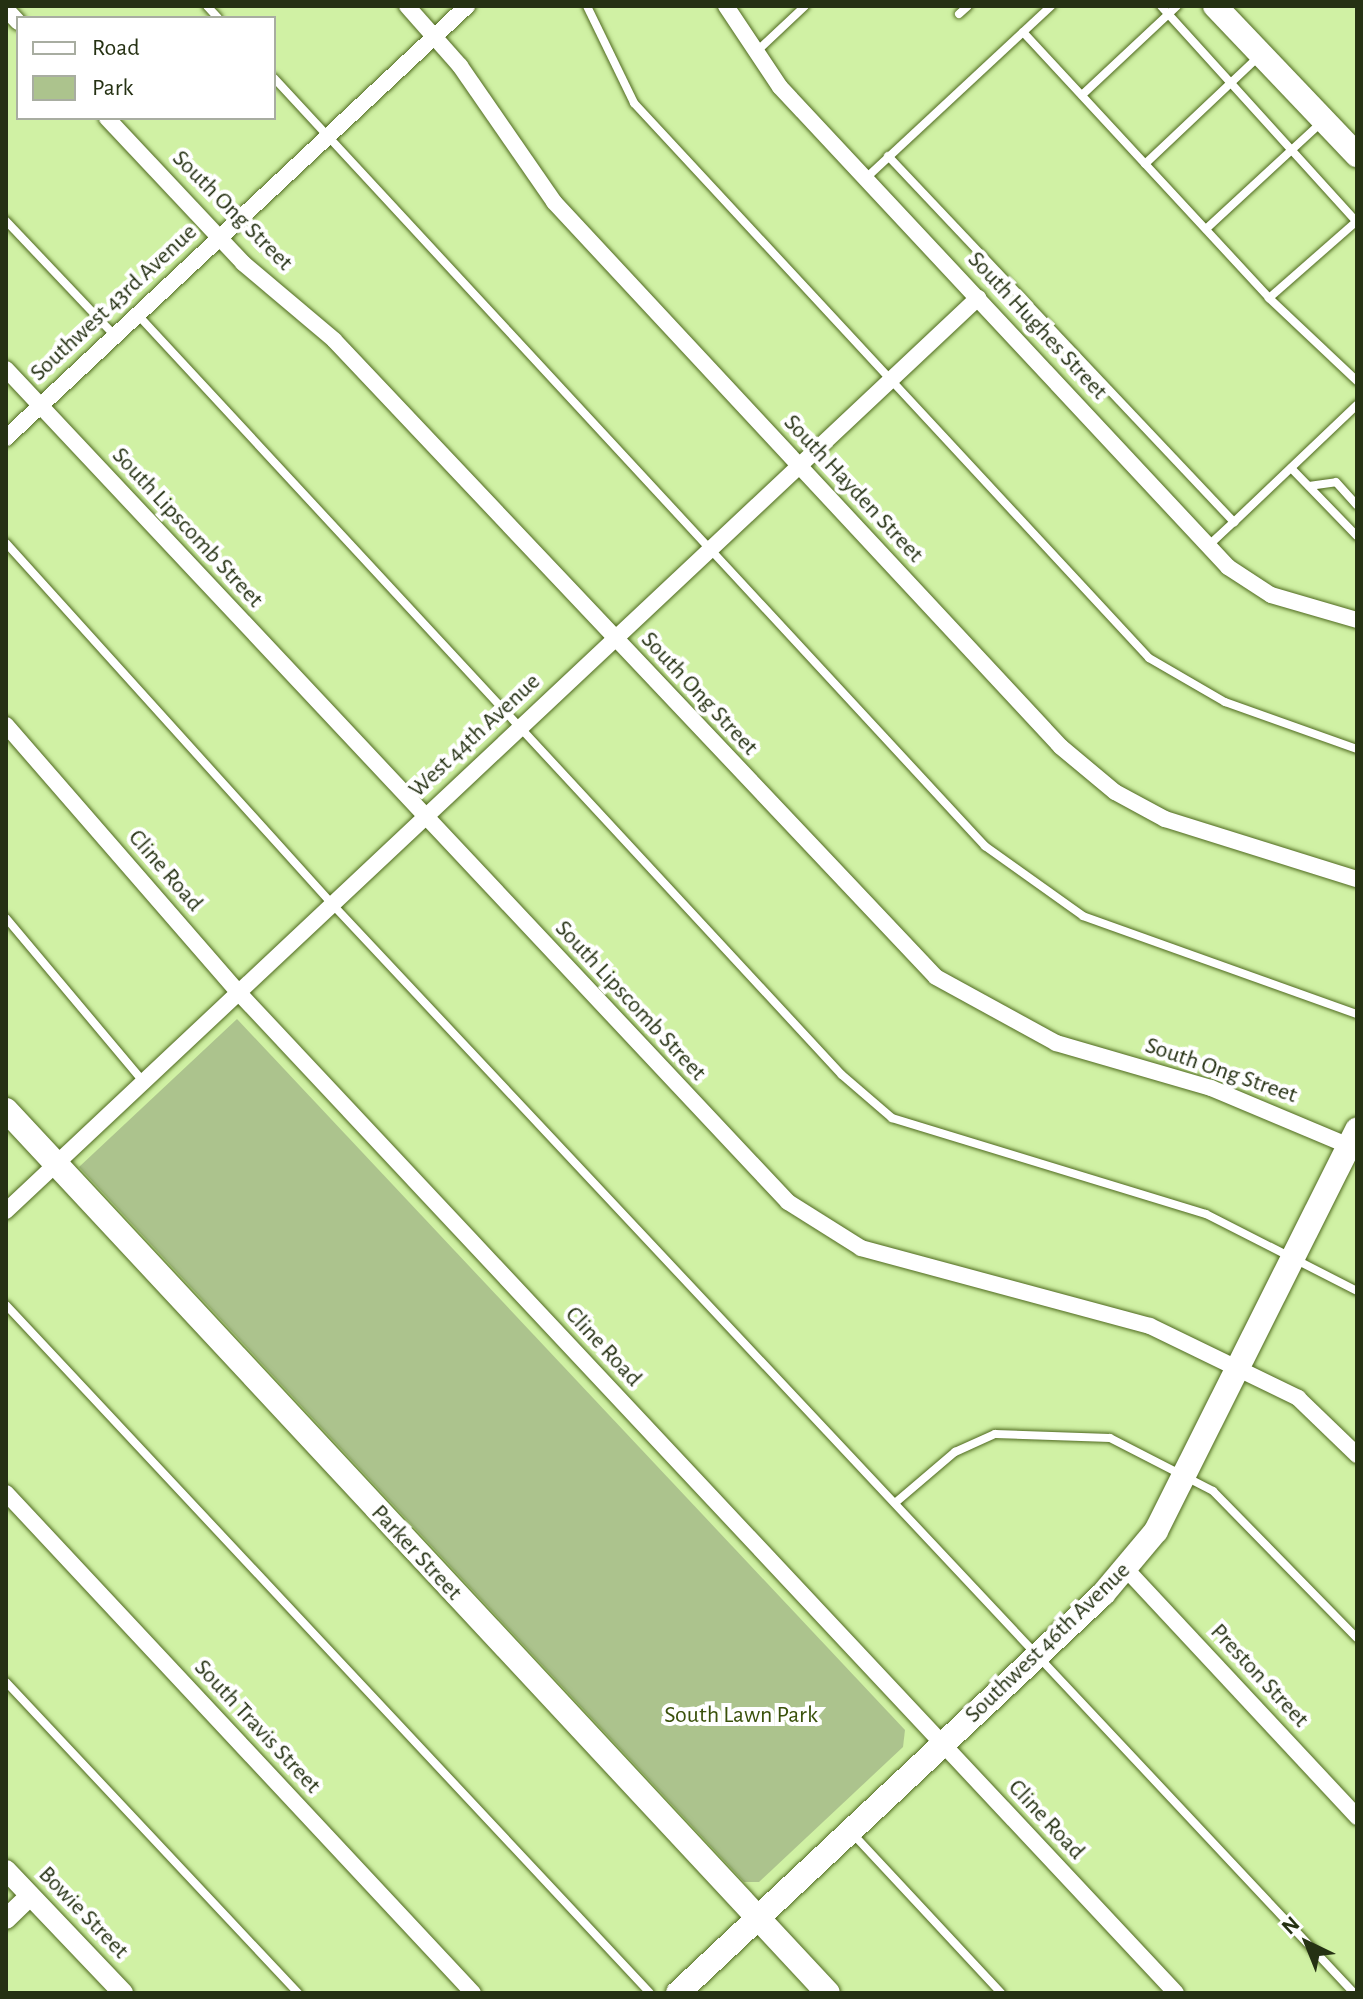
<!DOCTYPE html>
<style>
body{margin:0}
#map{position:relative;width:1363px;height:1999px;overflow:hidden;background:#d0f1a4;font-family:"Alegreya Sans",sans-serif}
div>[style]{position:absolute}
.green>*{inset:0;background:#acc38d}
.roads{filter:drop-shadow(0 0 2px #4f691f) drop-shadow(0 0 2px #4f691f)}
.service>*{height:8px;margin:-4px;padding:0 4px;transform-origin:4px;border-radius:4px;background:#fff}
.minor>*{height:16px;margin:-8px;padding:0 8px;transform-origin:8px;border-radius:8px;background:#fff}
.tertiary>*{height:20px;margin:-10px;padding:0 10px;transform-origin:10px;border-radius:10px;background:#fff}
.secondary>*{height:24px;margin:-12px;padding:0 12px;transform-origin:12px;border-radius:12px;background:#fff}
span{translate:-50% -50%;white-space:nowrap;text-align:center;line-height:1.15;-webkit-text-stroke:8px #fff;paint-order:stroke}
.street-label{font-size:24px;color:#253113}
.park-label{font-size:24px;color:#3a510b}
.frame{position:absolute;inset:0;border:8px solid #253113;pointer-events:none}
.legend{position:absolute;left:16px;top:16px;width:260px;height:104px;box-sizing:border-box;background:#fff;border:2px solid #a8ada1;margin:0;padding:10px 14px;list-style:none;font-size:24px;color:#253113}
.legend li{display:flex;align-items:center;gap:16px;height:40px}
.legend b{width:40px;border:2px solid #a8ada1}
.north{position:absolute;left:1267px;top:1903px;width:80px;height:80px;-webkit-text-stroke:6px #fff;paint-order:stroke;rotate:317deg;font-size:22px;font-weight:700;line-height:32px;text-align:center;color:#253113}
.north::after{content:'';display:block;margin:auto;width:28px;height:36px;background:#253113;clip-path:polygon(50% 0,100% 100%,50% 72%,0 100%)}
</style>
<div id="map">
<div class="green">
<i style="clip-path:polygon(237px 1019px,905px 1730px,903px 1747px,759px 1882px,744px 1882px,79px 1167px)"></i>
</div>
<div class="roads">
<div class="service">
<i style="left:207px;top:6px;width:16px;rotate:47deg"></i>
<i style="left:587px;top:6px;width:108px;rotate:64.1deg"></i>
<i style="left:634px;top:103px;width:757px;rotate:47.14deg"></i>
<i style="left:1149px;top:658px;width:88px;rotate:30.1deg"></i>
<i style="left:1225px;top:702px;width:140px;rotate:19.6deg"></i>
<i style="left:1161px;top:6px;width:292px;rotate:47.8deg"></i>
<i style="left:959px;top:14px;width:12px;rotate:-42deg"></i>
<i style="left:1023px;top:32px;width:362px;rotate:47.2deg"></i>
<i style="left:1269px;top:298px;width:121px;rotate:43.3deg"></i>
<i style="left:756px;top:52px;width:67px;rotate:-43.2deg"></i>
<i style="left:274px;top:78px;width:1047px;rotate:47.21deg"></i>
<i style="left:985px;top:846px;width:120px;rotate:35.5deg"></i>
<i style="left:1083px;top:916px;width:291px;rotate:19.7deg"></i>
<i style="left:1082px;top:95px;width:130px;rotate:-43.1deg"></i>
<i style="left:888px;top:156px;width:504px;rotate:46.61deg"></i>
<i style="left:1234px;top:522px;width:170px;rotate:-43.6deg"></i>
<i style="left:1145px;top:164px;width:156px;rotate:-43.4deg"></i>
<i style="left:866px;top:178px;width:253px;rotate:-42.9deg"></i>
<i style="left:6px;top:221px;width:157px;rotate:46.5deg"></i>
<i style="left:1206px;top:229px;width:159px;rotate:-42.7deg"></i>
<i style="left:1269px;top:298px;width:117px;rotate:-41.2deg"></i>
<i style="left:137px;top:314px;width:1037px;rotate:47.19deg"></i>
<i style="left:842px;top:1075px;width:66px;rotate:40.7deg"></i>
<i style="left:892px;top:1118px;width:328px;rotate:17deg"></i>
<i style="left:1206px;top:1214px;width:169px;rotate:27deg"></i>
<i style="left:1291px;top:468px;width:95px;rotate:45.9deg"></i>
<i style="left:1309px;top:486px;width:27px;rotate:-8deg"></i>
<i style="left:1336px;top:482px;width:31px;rotate:48deg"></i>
<i style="left:6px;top:543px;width:488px;rotate:47.9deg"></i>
<i style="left:333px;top:905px;width:1492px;rotate:46.82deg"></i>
<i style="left:1208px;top:546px;width:35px;rotate:-43deg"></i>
<i style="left:6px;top:918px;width:213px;rotate:50deg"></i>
<i style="left:6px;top:1305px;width:942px;rotate:46.89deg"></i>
<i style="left:895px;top:1503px;width:79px;rotate:-40.4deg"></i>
<i style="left:955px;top:1452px;width:44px;rotate:-24.2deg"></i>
<i style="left:995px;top:1434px;width:115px;rotate:2deg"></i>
<i style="left:1110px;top:1438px;width:116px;rotate:27.2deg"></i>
<i style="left:1213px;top:1491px;width:206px;rotate:45.6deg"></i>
<i style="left:6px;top:1682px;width:427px;rotate:46.8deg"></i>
<i style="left:852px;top:1833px;width:219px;rotate:47deg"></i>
</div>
<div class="minor">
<i style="left:407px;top:6px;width:80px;rotate:48.5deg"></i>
<i style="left:460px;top:66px;width:165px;rotate:55.3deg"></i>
<i style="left:554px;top:202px;width:744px;rotate:47.07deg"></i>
<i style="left:1061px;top:747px;width:70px;rotate:39.8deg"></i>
<i style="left:1115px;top:792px;width:57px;rotate:28.4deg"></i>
<i style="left:1165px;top:819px;width:201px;rotate:17.4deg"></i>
<i style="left:726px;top:6px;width:97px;rotate:56.3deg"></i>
<i style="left:780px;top:87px;width:657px;rotate:46.97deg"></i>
<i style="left:1228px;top:567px;width:51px;rotate:33.1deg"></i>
<i style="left:1271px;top:595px;width:90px;rotate:16.2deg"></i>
<i style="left:6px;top:9px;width:18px;rotate:47deg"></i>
<i style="left:107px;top:118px;width:199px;rotate:46.8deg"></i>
<i style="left:243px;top:263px;width:119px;rotate:40.2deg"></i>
<i style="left:334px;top:340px;width:876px;rotate:46.62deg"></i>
<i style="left:936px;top:977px;width:137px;rotate:28.8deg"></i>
<i style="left:1056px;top:1043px;width:161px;rotate:16.2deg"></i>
<i style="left:1211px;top:1088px;width:157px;rotate:22.8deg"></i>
<i style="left:6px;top:369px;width:1143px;rotate:46.81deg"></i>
<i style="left:788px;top:1202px;width:86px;rotate:32.2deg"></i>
<i style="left:861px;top:1248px;width:299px;rotate:15.1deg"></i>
<i style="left:1150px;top:1326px;width:165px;rotate:25.9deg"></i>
<i style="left:1298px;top:1398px;width:82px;rotate:44deg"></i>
<i style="left:6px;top:438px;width:632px;rotate:-43.14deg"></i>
<i style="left:6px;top:725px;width:355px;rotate:49deg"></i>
<i style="left:239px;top:993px;width:1370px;rotate:46.86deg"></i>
<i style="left:6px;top:1211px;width:1334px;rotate:-43.21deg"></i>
<i style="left:6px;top:1493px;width:684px;rotate:46.95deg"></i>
<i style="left:1126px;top:1569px;width:339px;rotate:47deg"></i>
</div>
<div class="tertiary">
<i style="left:6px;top:1870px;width:170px;rotate:46.4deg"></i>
<i style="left:6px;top:1919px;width:33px;rotate:-44deg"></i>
</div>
<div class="secondary">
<i style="left:1215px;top:6px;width:206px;rotate:46.4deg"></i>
<i style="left:6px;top:1110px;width:1206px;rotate:47.05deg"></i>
<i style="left:678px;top:1993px;width:583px;rotate:-43.19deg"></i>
<i style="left:1103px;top:1594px;width:82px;rotate:-49.9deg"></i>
<i style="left:1156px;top:1531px;width:449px;rotate:-63.4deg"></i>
</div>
</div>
<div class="street-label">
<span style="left:232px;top:211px;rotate:45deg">South Ong Street</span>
<span style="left:114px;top:303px;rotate:-43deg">Southwest 43rd Avenue</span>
<span style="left:1037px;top:326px;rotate:47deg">South Hughes Street</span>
<span style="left:853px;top:489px;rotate:47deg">South Hayden Street</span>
<span style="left:187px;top:528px;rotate:47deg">South Lipscomb Street</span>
<span style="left:699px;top:694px;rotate:47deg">South Ong Street</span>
<span style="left:475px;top:736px;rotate:-43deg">West 44th Avenue</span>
<span style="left:165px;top:871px;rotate:49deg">Cline Road</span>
<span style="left:630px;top:1001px;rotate:47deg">South Lipscomb Street</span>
<span style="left:1221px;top:1071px;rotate:19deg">South Ong Street</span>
<span style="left:603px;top:1347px;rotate:47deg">Cline Road</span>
<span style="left:416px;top:1553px;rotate:47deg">Parker Street</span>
<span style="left:1048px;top:1643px;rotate:-44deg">Southwest 46th Avenue</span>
<span style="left:1259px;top:1676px;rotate:47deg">Preston Street</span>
<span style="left:257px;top:1727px;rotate:47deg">South Travis Street</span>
<span style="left:1046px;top:1820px;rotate:47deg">Cline Road</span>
<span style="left:83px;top:1913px;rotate:46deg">Bowie Street</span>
</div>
<div class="park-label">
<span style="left:741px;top:1716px">South Lawn Park</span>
</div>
<div class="frame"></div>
<ul class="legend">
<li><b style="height:10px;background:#fff"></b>Road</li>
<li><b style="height:22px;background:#acc38d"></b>Park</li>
</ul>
<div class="north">N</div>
</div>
